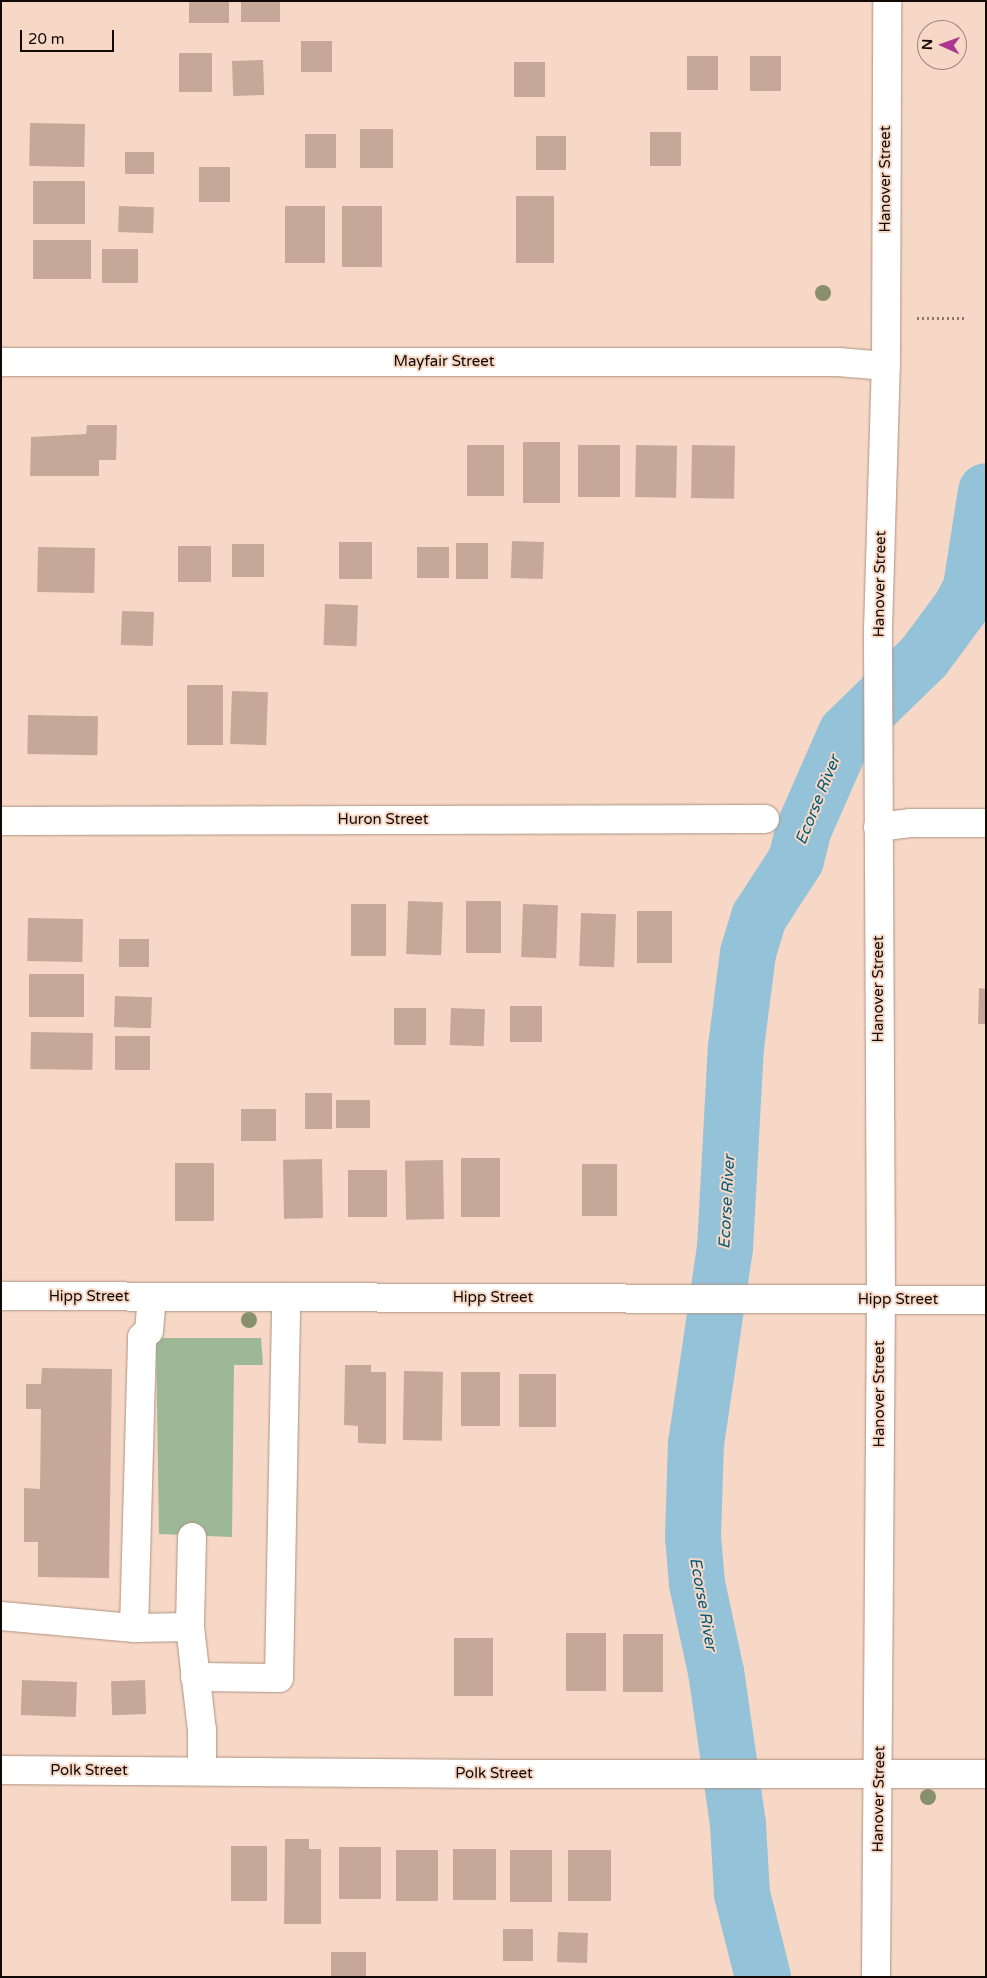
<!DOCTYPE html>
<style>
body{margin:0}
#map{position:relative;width:987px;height:1978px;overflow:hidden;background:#f7d8c6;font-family:"Varela Round",sans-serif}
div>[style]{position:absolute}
.green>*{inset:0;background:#9cb897}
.river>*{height:56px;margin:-28px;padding:0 28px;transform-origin:28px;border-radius:28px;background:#94c2d9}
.building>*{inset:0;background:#c5a897;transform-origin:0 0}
.path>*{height:3px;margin-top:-1.5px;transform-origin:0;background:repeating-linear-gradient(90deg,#8f7a6e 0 2.5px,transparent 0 5px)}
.roads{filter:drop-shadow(0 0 1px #ae9281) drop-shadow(0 0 1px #ae9281)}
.minor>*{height:28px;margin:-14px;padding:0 14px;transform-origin:14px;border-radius:14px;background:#fff}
.trees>*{width:16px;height:16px;margin:-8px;border-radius:50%;background:#878f6d}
span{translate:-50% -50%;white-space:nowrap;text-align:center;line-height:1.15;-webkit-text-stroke:4px #f7d8c6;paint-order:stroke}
.street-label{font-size:15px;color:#120904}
.water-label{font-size:16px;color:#015b7a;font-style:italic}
.frame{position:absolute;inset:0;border:2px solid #120904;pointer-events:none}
.north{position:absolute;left:917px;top:20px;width:50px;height:50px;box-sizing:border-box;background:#f7d8c6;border:1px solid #9b8578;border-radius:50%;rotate:272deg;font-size:14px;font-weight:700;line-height:20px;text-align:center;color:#120904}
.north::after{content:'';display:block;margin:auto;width:18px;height:22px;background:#ab368f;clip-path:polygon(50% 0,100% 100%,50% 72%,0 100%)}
.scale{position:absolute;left:20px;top:30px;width:94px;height:22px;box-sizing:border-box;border:2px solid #120904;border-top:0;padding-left:6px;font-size:15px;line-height:18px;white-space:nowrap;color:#120904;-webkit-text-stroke:4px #f7d8c6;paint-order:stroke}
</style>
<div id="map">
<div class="green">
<i style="clip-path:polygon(156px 1338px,261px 1338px,263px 1365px,234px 1365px,232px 1537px,159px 1534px)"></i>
</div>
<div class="river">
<i style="left:763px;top:1977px;width:86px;rotate:-104.2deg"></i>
<i style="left:742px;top:1894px;width:70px;rotate:-93.3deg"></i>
<i style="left:738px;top:1824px;width:154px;rotate:-98.2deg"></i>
<i style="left:716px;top:1672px;width:91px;rotate:-102.1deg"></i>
<i style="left:697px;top:1583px;width:46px;rotate:-95deg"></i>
<i style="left:693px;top:1537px;width:93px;rotate:-88.2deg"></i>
<i style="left:696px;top:1444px;width:198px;rotate:-81.6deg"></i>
<i style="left:725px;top:1248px;width:201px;rotate:-86.9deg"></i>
<i style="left:736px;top:1047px;width:95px;rotate:-82.7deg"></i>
<i style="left:748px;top:953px;width:38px;rotate:-73deg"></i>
<i style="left:759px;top:917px;width:68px;rotate:-57deg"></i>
<i style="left:796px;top:860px;width:30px;rotate:-76deg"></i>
<i style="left:803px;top:831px;width:107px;rotate:-66.3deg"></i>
<i style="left:846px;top:733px;width:109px;rotate:-44.3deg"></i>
<i style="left:924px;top:657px;width:62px;rotate:-53.5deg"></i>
<i style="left:961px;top:607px;width:22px;rotate:-63deg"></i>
<i style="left:971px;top:587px;width:97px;rotate:-81.1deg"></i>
</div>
<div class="building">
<i style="left:189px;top:1px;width:40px;height:22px"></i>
<i style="left:241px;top:1px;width:39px;height:21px"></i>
<i style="left:301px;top:41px;width:31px;height:31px"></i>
<i style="left:179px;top:53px;width:33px;height:39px"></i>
<i style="left:687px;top:56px;width:31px;height:34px"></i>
<i style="left:750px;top:56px;width:31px;height:35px"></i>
<i style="left:263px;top:60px;width:35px;height:31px;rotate:88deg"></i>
<i style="left:514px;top:62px;width:31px;height:35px"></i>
<i style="left:30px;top:123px;width:55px;height:43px;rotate:1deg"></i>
<i style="left:360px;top:129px;width:33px;height:39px"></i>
<i style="left:650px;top:132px;width:31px;height:34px"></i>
<i style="left:305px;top:134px;width:31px;height:34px"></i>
<i style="left:536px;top:136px;width:30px;height:34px"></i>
<i style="left:125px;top:152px;width:29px;height:22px"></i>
<i style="left:199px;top:167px;width:31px;height:35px"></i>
<i style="left:33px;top:181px;width:52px;height:43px"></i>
<i style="left:516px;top:196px;width:38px;height:67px"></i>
<i style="left:119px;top:206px;width:35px;height:26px;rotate:2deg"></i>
<i style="left:285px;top:206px;width:40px;height:57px"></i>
<i style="left:342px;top:206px;width:40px;height:61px"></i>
<i style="left:33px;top:240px;width:58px;height:39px"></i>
<i style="left:138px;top:249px;width:34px;height:36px;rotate:90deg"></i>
<i style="clip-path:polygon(87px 425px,117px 425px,116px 460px,99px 460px,99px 476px,30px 476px,31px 437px,86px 434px)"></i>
<i style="left:523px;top:442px;width:37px;height:61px"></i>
<i style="left:467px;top:445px;width:37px;height:51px"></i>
<i style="left:578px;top:445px;width:42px;height:52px"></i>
<i style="left:636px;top:445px;width:41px;height:52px;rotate:1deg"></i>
<i style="left:692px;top:445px;width:43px;height:53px;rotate:1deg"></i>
<i style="left:512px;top:541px;width:32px;height:37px;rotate:2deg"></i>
<i style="left:339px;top:542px;width:33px;height:37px"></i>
<i style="left:456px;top:543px;width:32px;height:36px"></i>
<i style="left:232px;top:544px;width:32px;height:33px"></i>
<i style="left:178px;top:546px;width:33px;height:36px"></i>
<i style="left:38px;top:547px;width:57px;height:45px;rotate:1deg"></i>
<i style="left:417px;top:547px;width:32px;height:31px"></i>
<i style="left:325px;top:604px;width:33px;height:41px;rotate:2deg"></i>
<i style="left:122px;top:611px;width:32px;height:34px;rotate:2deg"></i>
<i style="left:187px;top:685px;width:36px;height:60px"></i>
<i style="left:232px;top:691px;width:36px;height:53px;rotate:2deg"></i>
<i style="left:28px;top:715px;width:70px;height:39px;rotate:1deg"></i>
<i style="left:408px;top:901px;width:35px;height:53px;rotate:2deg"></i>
<i style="left:466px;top:901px;width:35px;height:52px"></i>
<i style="left:351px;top:904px;width:35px;height:52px"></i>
<i style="left:523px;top:904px;width:35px;height:53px;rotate:2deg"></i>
<i style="left:637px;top:911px;width:35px;height:52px"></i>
<i style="left:581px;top:913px;width:35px;height:53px;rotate:2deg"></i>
<i style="left:28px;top:918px;width:55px;height:43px;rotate:1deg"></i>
<i style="left:119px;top:939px;width:30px;height:28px"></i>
<i style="left:29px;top:974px;width:55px;height:43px"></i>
<i style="clip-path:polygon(979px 988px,986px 989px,986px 1024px,978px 1024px)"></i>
<i style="left:115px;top:996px;width:37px;height:31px;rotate:2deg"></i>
<i style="left:510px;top:1006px;width:32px;height:36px"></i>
<i style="left:394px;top:1008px;width:32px;height:37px"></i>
<i style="left:451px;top:1008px;width:34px;height:37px;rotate:2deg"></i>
<i style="left:31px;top:1032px;width:62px;height:37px;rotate:1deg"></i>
<i style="left:115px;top:1036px;width:35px;height:34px"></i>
<i style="left:305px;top:1093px;width:27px;height:36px"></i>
<i style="left:336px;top:1100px;width:34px;height:28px"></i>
<i style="left:241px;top:1109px;width:35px;height:32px"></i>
<i style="left:461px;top:1158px;width:39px;height:59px"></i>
<i style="left:322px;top:1159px;width:59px;height:39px;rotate:89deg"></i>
<i style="left:443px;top:1160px;width:59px;height:38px;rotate:89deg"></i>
<i style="left:175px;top:1163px;width:39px;height:58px"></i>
<i style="left:582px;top:1164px;width:35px;height:52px"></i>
<i style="left:348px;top:1170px;width:39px;height:47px"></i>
<i style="clip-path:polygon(345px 1365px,371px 1365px,371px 1372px,386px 1372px,386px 1444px,358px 1443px,358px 1426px,344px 1425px)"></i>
<i style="clip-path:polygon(42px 1368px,112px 1369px,109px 1578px,38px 1577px,38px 1542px,24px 1542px,24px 1488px,40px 1489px,41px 1409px,26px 1409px,26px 1384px,41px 1384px)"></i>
<i style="left:404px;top:1371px;width:39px;height:69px;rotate:1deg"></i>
<i style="left:461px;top:1372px;width:39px;height:54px"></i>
<i style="left:519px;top:1374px;width:37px;height:53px"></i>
<i style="left:566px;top:1633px;width:40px;height:58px"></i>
<i style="left:623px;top:1634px;width:40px;height:58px"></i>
<i style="left:454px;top:1638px;width:39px;height:58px"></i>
<i style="left:22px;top:1680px;width:55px;height:35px;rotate:2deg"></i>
<i style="left:145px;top:1680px;width:34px;height:34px;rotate:88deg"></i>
<i style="clip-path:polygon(285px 1839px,309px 1839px,309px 1849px,321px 1849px,321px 1924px,284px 1924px)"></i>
<i style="left:231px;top:1846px;width:36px;height:55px"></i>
<i style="left:339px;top:1847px;width:42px;height:52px"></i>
<i style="left:453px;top:1849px;width:43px;height:51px"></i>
<i style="left:396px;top:1850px;width:42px;height:51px"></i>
<i style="left:510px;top:1850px;width:42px;height:52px"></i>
<i style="left:568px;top:1850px;width:43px;height:51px"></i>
<i style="left:503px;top:1929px;width:30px;height:32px"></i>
<i style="left:558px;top:1932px;width:30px;height:30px;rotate:2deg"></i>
<i style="left:331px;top:1952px;width:35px;height:25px"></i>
</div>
<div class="path">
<i style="left:917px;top:318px;width:49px"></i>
</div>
<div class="roads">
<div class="minor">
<i style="left:1px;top:362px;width:837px"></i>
<i style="left:838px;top:362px;width:48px;rotate:4.8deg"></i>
<i style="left:1px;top:821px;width:764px;rotate:-0.15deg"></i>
<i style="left:878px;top:827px;width:32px;rotate:-7deg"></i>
<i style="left:910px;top:823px;width:76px"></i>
<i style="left:1px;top:1296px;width:985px;rotate:0.23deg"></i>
<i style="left:192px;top:1537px;width:90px;rotate:91.3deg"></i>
<i style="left:190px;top:1627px;width:104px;rotate:83.4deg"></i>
<i style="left:202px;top:1730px;width:41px;rotate:90deg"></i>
<i style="left:1px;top:1616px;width:134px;rotate:5.2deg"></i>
<i style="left:134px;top:1628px;width:56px;rotate:-1deg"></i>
<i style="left:134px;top:1628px;width:291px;rotate:-88.4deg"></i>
<i style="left:142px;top:1337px;width:9px;rotate:-41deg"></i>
<i style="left:149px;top:1331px;width:34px;rotate:-85deg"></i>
<i style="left:195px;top:1677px;width:84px;rotate:0.7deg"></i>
<i style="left:279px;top:1678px;width:381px;rotate:-88.9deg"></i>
<i style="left:1px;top:1770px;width:510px;rotate:0.45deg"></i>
<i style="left:511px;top:1774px;width:475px"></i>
<i style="left:876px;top:1977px;width:678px;rotate:-89.58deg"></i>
<i style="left:881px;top:1299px;width:669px;rotate:-90.26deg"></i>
<i style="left:878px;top:630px;width:264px;rotate:-88.3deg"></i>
<i style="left:886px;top:366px;width:365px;rotate:-89.8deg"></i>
</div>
</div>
<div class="trees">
<i style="left:823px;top:293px"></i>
<i style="left:249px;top:1320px"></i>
<i style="left:928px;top:1797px"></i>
</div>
<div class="street-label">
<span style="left:886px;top:179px;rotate:-90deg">Hanover Street</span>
<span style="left:444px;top:362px">Mayfair Street</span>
<span style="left:880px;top:584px;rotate:-89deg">Hanover Street</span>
<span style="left:383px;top:820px">Huron Street</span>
<span style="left:879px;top:989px;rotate:-90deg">Hanover Street</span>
<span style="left:89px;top:1297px">Hipp Street</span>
<span style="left:493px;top:1298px">Hipp Street</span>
<span style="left:898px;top:1300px">Hipp Street</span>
<span style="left:880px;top:1394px;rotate:-90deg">Hanover Street</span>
<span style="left:89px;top:1771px">Polk Street</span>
<span style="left:494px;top:1774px">Polk Street</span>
<span style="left:879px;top:1799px;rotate:-89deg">Hanover Street</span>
</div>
<div class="water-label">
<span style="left:818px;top:800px;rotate:-68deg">Ecorse River</span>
<span style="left:727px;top:1202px;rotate:-87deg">Ecorse River</span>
<span style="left:703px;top:1604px;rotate:80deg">Ecorse River</span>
</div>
<div class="frame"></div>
<div class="north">N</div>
<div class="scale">20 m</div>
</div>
